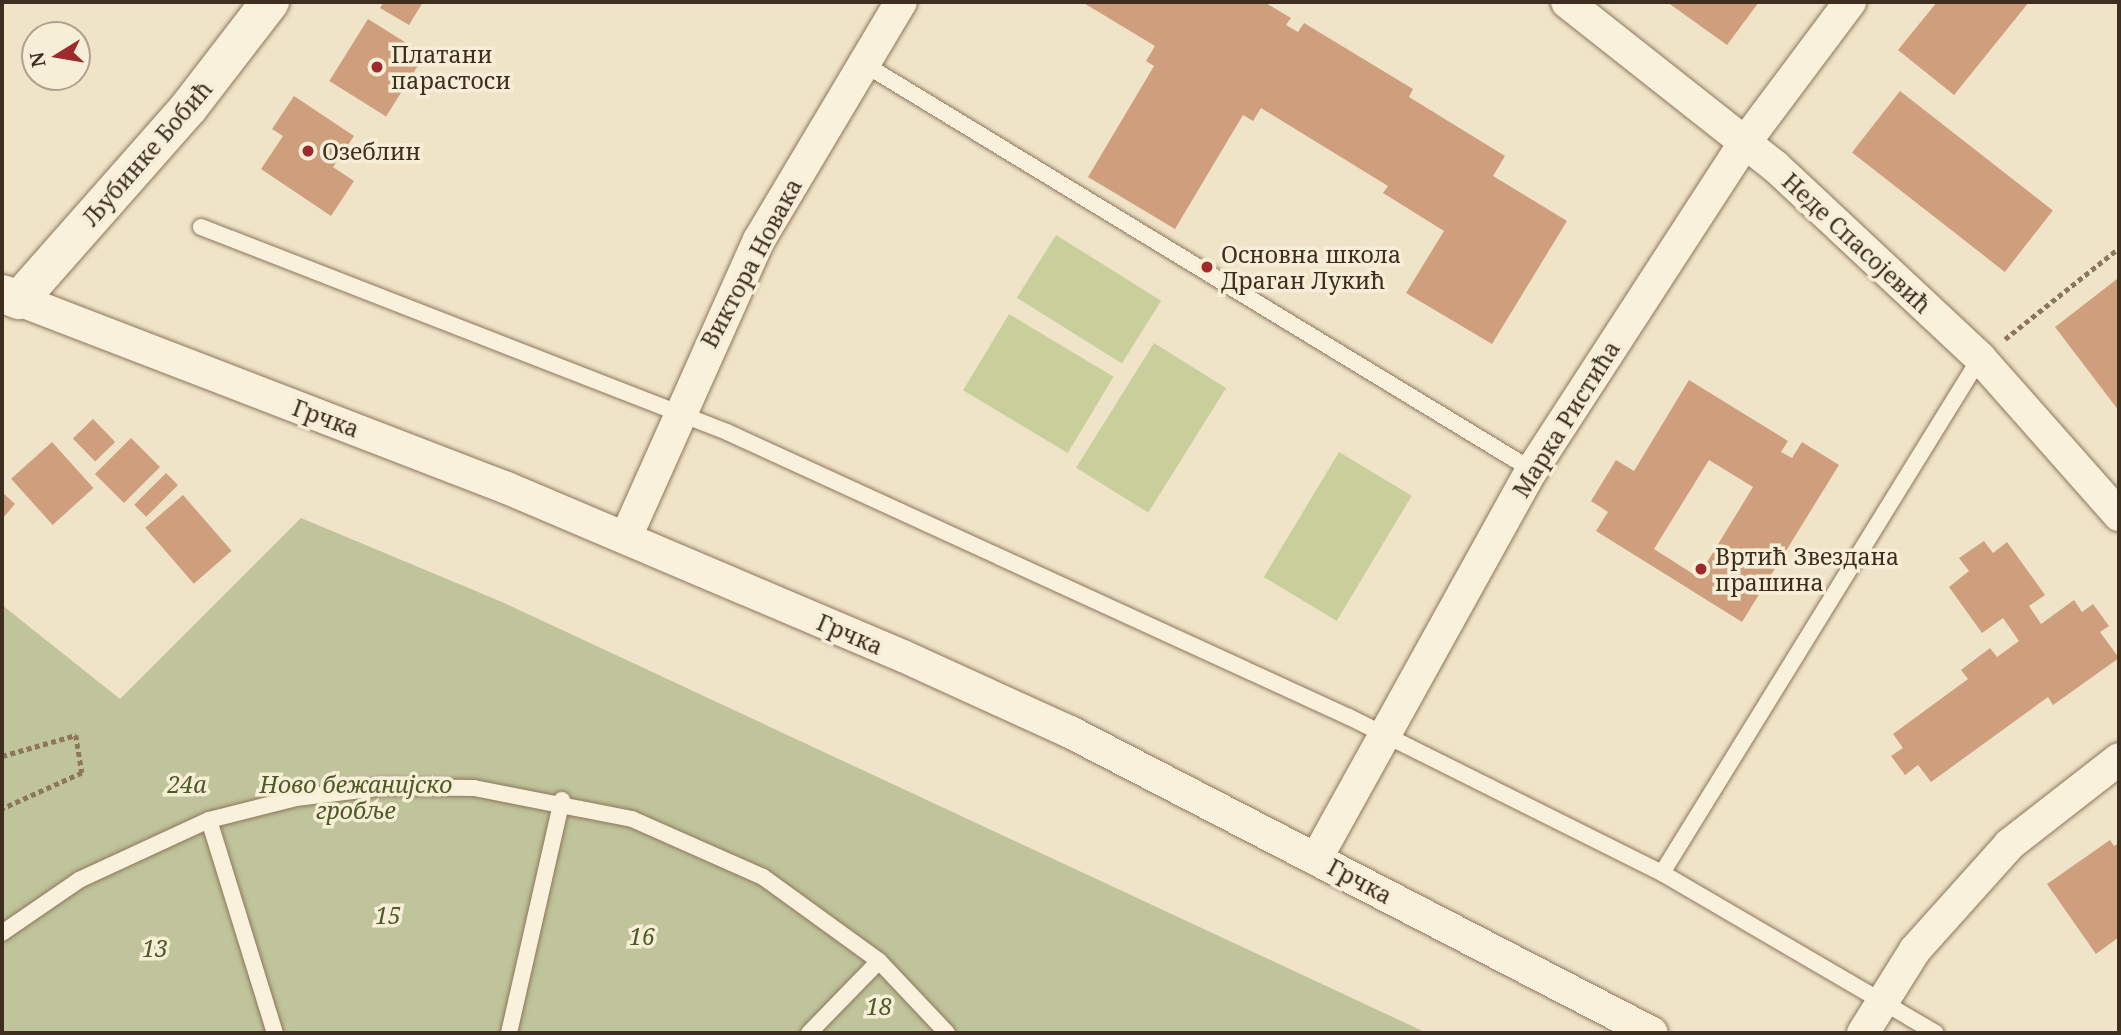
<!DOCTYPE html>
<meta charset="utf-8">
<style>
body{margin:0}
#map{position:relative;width:2121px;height:1035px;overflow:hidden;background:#f0e4c8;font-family:"Noto Serif",serif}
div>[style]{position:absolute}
.green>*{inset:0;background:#c9cf9b;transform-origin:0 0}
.cemetery>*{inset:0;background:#bfc49a}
.building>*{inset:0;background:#cf9f7d;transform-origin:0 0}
.path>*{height:4.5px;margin-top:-2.25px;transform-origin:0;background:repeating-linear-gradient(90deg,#8d765c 0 5px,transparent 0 8.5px)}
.roads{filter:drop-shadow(0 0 2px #8d765c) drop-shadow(0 0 2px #8d765c)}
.service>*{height:16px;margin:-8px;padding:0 8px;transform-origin:8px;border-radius:8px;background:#faf1dc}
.minor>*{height:32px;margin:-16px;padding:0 16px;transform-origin:16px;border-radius:16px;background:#faf1dc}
.secondary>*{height:38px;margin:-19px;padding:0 19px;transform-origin:19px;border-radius:19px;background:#faf1dc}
.dots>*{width:19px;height:19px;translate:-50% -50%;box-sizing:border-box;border:4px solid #f7eed8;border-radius:50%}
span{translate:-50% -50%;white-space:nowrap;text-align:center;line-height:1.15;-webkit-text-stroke:7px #f7eed8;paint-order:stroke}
.poi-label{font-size:23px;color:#3d2e20}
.left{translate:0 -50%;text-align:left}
.street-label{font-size:23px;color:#3d2e20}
.park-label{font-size:23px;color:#4d5a26;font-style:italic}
.frame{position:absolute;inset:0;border:4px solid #3d2e20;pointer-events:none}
.north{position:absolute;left:21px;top:21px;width:70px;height:70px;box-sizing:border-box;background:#f7eed8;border:2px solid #ada18e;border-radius:50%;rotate:259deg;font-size:19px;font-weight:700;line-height:28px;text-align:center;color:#3d2e20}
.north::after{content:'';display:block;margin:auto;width:24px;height:32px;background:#9e2a2b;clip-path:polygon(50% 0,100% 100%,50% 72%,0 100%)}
</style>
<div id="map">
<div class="green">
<i style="left:1056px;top:235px;width:124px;height:74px;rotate:32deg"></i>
<i style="left:1009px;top:314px;width:122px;height:89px;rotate:31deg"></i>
<i style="left:1154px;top:343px;width:85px;height:147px;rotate:32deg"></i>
<i style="left:1339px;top:452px;width:85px;height:146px;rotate:31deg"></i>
</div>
<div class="cemetery">
<i style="clip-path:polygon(301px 518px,502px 602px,1427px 1033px,2px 1033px,2px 605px,120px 699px)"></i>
</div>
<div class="building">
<i style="clip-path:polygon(384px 2px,423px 2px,409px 25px,380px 8px)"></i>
<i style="clip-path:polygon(1082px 2px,1264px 2px,1291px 18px,1286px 25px,1298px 32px,1304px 23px,1413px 89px,1409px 97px,1505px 156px,1493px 176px,1567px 221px,1492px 344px,1406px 293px,1444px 231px,1383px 193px,1388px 186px,1261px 108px,1253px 121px,1243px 115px,1175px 229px,1088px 177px,1154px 66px,1146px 61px,1155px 46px)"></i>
<i style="clip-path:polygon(1667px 2px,1759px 2px,1727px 45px)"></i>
<i style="clip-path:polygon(1937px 2px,2029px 2px,1954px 95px,1898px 50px)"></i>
<i style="left:368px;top:19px;width:67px;height:73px;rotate:32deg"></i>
<i style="left:1900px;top:91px;width:194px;height:78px;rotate:38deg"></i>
<i style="clip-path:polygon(294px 96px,354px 136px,333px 167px,354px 181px,331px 216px,261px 169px,283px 136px,272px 129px)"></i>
<i style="clip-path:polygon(2117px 279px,2119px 282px,2119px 411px,2055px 327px)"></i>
<i style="clip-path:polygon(evenodd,1689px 380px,1788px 441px,1781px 452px,1792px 458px,1802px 442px,1839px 465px,1742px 622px,1596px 531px,1608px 512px,1591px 501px,1616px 460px,1634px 471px,1689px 380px,1709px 460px,1753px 487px,1698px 577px,1654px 549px,1709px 460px)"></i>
<i style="left:93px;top:419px;width:32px;height:28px;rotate:46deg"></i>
<i style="left:131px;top:438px;width:41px;height:51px;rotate:45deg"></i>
<i style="left:52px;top:442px;width:62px;height:55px;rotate:48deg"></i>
<i style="left:166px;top:473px;width:17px;height:45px;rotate:45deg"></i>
<i style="clip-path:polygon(2px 492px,15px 504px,2px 519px)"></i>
<i style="left:183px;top:495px;width:74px;height:50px;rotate:49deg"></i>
<i style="clip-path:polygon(1984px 541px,1993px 553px,2007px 542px,2045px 595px,2029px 606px,2041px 624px,2074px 600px,2082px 612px,2093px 604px,2109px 626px,2100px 632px,2119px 658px,2053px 705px,2048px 697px,1931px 782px,1918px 765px,1905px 775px,1891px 756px,1903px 748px,1893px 734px,1968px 679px,1961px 670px,1990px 648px,1997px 657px,2019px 641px,2003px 618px,1982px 633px,1949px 587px,1969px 571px,1959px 558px)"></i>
<i style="clip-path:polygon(2110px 840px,2114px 846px,2119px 843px,2119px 937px,2096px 954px,2047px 884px)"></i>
</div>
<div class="path">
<i style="left:2005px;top:339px;width:146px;rotate:-38.6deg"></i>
<i style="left:2px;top:756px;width:77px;rotate:-15.8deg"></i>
<i style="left:76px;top:735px;width:38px;rotate:81deg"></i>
<i style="left:82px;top:773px;width:88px;rotate:155.8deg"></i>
</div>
<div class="roads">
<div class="service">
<i style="left:864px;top:64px;width:782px;rotate:31.29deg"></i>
<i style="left:201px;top:227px;width:565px;rotate:21.29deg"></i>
<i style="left:727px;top:432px;width:684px;rotate:24.62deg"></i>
<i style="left:1349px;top:717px;width:350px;rotate:26.5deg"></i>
<i style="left:1662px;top:873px;width:317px;rotate:30.3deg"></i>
<i style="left:209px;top:820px;width:223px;rotate:72.8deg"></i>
<i style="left:1662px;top:873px;width:605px;rotate:-58.31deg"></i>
<i style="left:2px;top:933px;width:93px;rotate:-34.5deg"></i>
<i style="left:79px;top:880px;width:143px;rotate:-24.8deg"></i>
<i style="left:209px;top:820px;width:90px;rotate:-14.2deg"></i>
<i style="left:296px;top:798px;width:90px;rotate:-7deg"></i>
<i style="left:385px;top:787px;width:89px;rotate:0.6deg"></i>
<i style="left:474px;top:788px;width:161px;rotate:11.1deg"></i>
<i style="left:632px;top:819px;width:143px;rotate:23.9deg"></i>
<i style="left:763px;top:877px;width:143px;rotate:35.9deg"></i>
<i style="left:879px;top:961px;width:99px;rotate:46.6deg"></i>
<i style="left:509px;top:1033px;width:239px;rotate:-77.2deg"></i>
<i style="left:809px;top:1033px;width:100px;rotate:-45.8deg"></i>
</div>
<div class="minor">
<i style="left:1567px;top:2px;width:265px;rotate:38.3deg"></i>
<i style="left:1775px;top:166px;width:281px;rotate:43.1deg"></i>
<i style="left:1980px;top:358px;width:210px;rotate:48.5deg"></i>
<i style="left:19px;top:300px;width:523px;rotate:21.07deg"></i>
<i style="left:507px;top:488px;width:430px;rotate:23deg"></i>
<i style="left:903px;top:656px;width:183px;rotate:24.5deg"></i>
<i style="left:1070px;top:732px;width:655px;rotate:27.35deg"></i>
<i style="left:626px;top:537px;width:325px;rotate:-65.9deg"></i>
<i style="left:759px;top:240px;width:277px;rotate:-59.2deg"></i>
<i style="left:1316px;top:859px;width:445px;rotate:-61deg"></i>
<i style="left:1532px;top:470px;width:392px;rotate:-57deg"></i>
<i style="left:1746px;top:141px;width:174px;rotate:-53.2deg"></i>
<i style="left:1863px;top:1033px;width:98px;rotate:-57.9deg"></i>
<i style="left:1915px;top:950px;width:142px;rotate:-48.1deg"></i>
<i style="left:2010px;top:844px;width:138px;rotate:-37.9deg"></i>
</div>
<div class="secondary">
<i style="left:2px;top:294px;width:18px;rotate:19deg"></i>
<i style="left:19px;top:300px;width:257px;rotate:-48.6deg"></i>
<i style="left:189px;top:107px;width:133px;rotate:-52.4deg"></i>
</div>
</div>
<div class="dots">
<i style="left:377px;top:67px;background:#9e2a2b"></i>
<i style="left:308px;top:151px;background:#9e2a2b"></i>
<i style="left:1207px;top:267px;background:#9e2a2b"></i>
<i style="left:1701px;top:569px;background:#9e2a2b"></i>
</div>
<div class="poi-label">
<span class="left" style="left:391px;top:67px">Платани<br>парастоси</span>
<span class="left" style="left:322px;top:151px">Озеблин</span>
<span class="left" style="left:1221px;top:267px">Основна школа<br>Драган Лукић</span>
<span class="left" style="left:1715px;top:569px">Вртић Звездана<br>прашина</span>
</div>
<div class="street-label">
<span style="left:147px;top:153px;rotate:-49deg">Љубинке Бобић</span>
<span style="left:1857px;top:243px;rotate:43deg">Неде Спасојевић</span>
<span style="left:751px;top:263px;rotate:-62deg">Виктора Новака</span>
<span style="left:326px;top:418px;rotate:20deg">Грчка</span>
<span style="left:1566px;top:419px;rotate:-58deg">Марка Ристића</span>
<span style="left:850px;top:634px;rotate:23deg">Грчка</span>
<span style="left:1360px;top:881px;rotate:28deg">Грчка</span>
</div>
<div class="park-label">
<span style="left:187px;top:784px">24a</span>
<span style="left:356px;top:797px">Ново бежанијско<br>гробље</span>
<span style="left:388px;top:915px">15</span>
<span style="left:642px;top:936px">16</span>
<span style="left:155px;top:948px">13</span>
<span style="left:879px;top:1006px">18</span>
</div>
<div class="frame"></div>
<div class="north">N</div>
</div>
